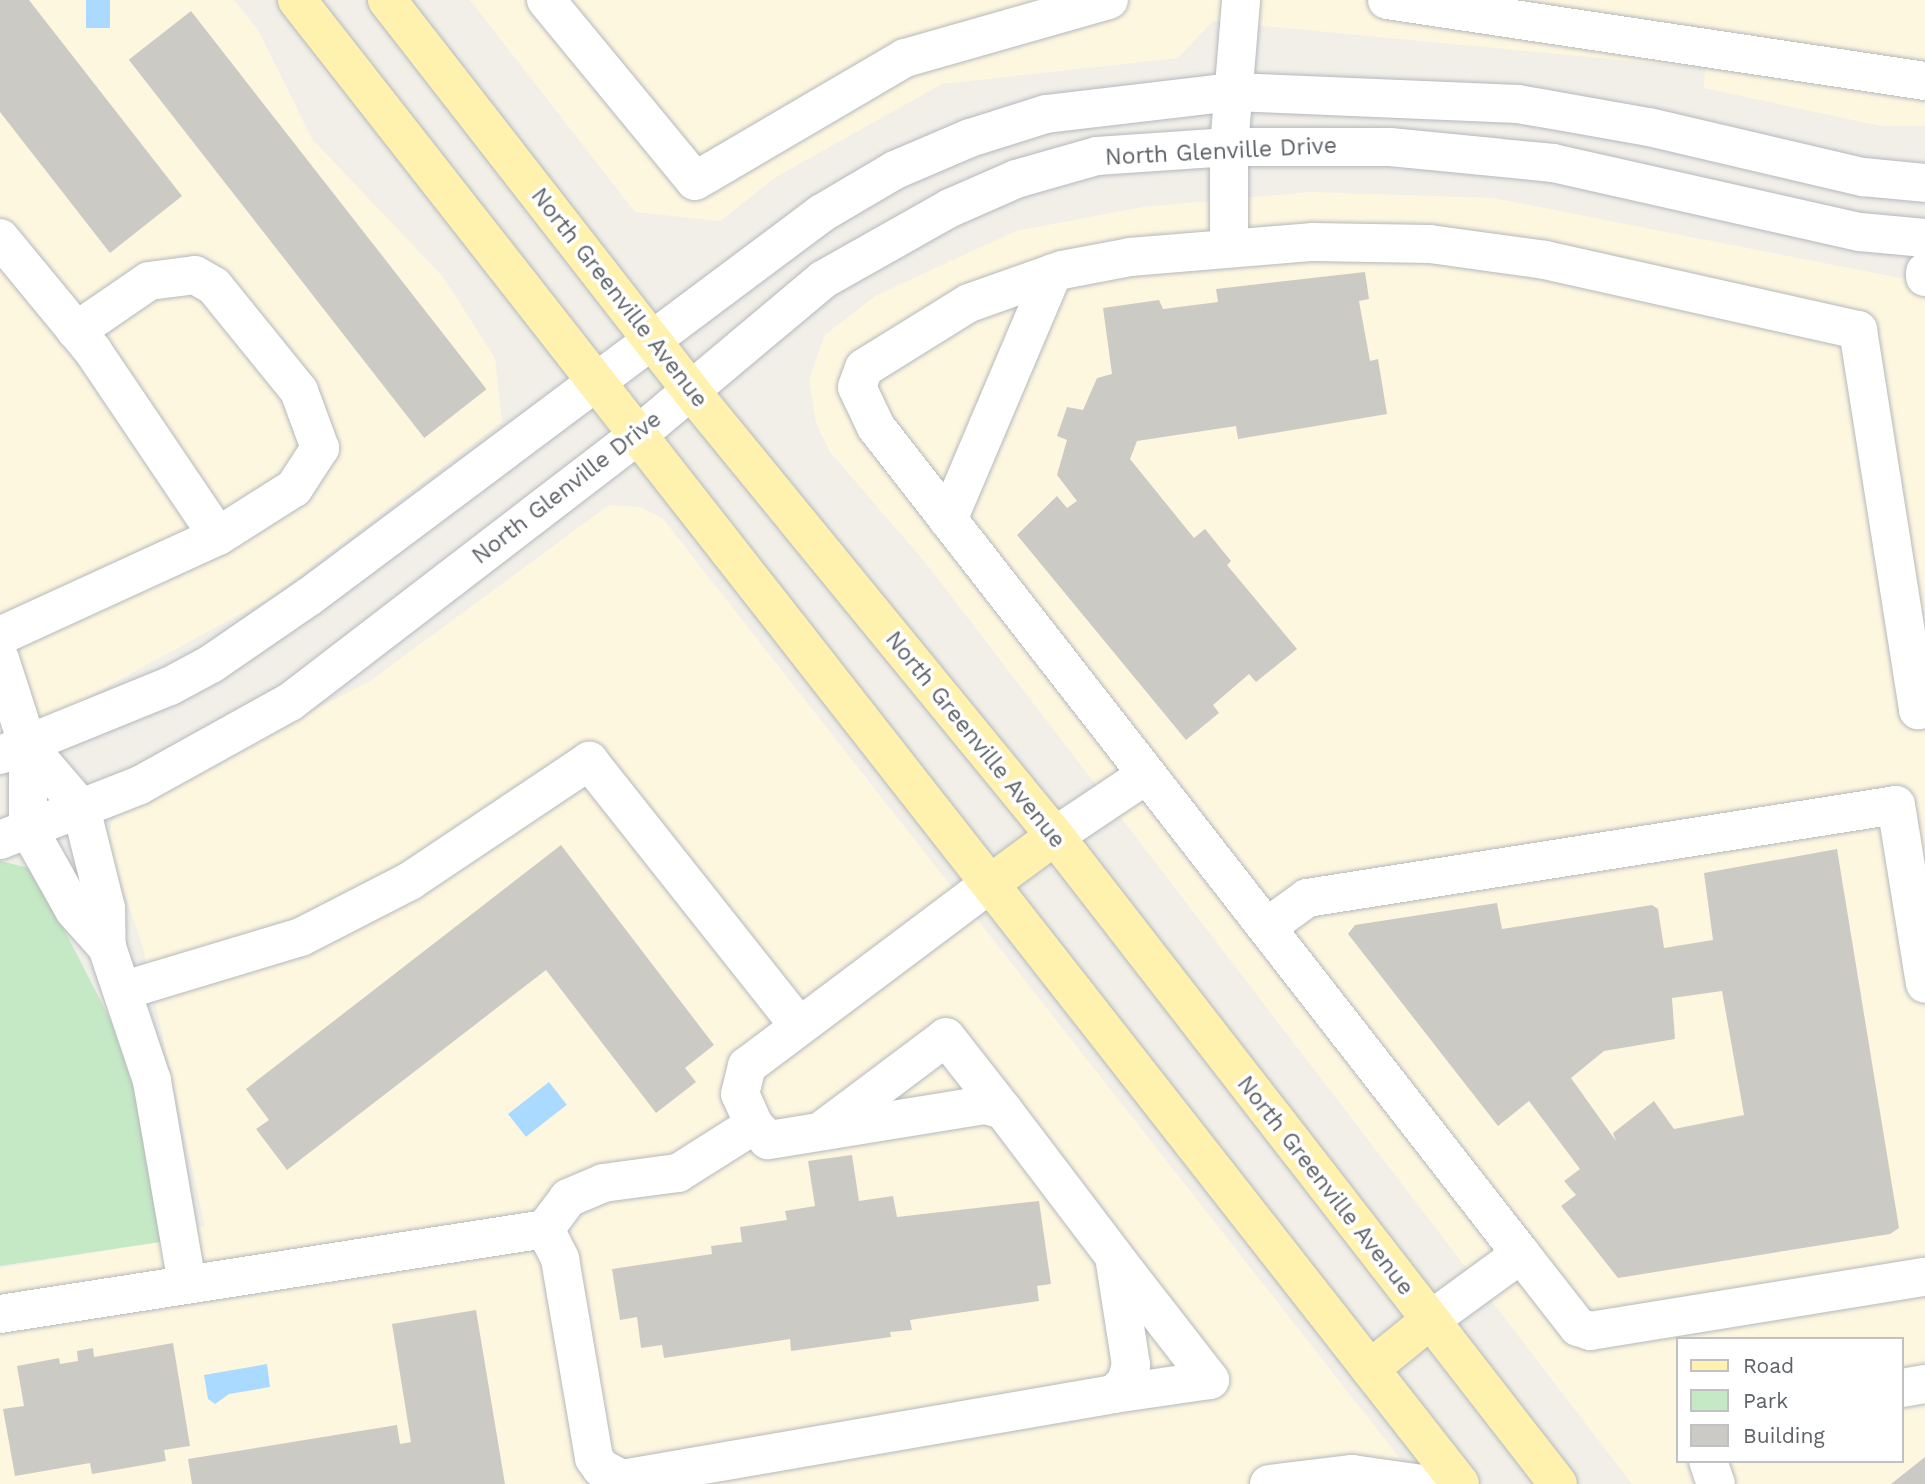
<!DOCTYPE html>
<style>
body{margin:0}
#map{position:relative;width:1925px;height:1484px;overflow:hidden;background:#f1efe8;font-family:"Work Sans",sans-serif}
div>[style]{position:absolute}
.commercial>*{inset:0;background:#fef7e0}
.green>*{inset:0;background:#c5e8c5}
.water>*{inset:0;background:#aadaff;transform-origin:0 0}
.building>*{inset:0;background:#cccac5;transform-origin:0 0}
.roads{filter:drop-shadow(0 0 2px #b5b8bc) drop-shadow(0 0 2px #b5b8bc)}
.minor>*{height:38px;margin:-19px;padding:0 19px;transform-origin:19px;border-radius:19px;background:#fff}
.major>*{height:38px;margin:-19px;padding:0 19px;transform-origin:19px;border-radius:19px;background:#fff2af}
span{translate:-50% -50%;white-space:nowrap;text-align:center;line-height:1.15;-webkit-text-stroke:7px #fff;paint-order:stroke}
.street-label{font-size:23px;color:#5f6368}
.legend{position:absolute;left:1676px;top:1337px;width:228px;height:126px;box-sizing:border-box;background:#fff;border:2px solid #bfc1c3;margin:0;padding:9px 12px;list-style:none;font-size:21px;color:#5f6368}
.legend li{display:flex;align-items:center;gap:14px;height:35px}
.legend b{width:35px;border:2px solid #bfc1c3}
</style>
<div id="map">
<div class="commercial">
<i style="clip-path:polygon(0 0,234px 0,258px 30px,312px 139px,443px 277px,495px 358px,502px 422px,273px 596px,0 745px)"></i>
<i style="clip-path:polygon(470px 0,1925px 0,1925px 126px,1881px 126px,1704px 88px,1705px 68px,1213px 21px,1178px 58px,942px 84px,776px 177px,720px 221px,635px 212px)"></i>
<i style="clip-path:polygon(evenodd,1311px 192px,1493px 198px,1925px 283px,1925px 1484px,1632px 1484px,925px 562px,830px 452px,816px 423px,809px 380px,824px 336px,875px 296px,1016px 231px,1143px 207px,1311px 192px,1678px 1339px,1902px 1339px,1902px 1461px,1678px 1461px,1678px 1339px)"></i>
<i style="clip-path:polygon(609px 505px,640px 507px,663px 519px,1420px 1484px,0 1484px,0 1268px,160px 1242px,205px 1226px,142px 944px,107px 844px,112px 821px,124px 808px,370px 681px)"></i>
</div>
<div class="green">
<i style="clip-path:polygon(0 861px,33px 869px,112px 1023px,135px 1092px,163px 1229px,160px 1242px,0 1266px)"></i>
</div>
<div class="water">
<i style="left:86px;top:0;width:24px;height:28px"></i>
<i style="left:549px;top:1082px;width:29px;height:52px;rotate:52deg"></i>
<i style="clip-path:polygon(267px 1364px,270px 1387px,229px 1394px,215px 1404px,208px 1399px,204px 1375px)"></i>
</div>
<div class="building">
<i style="clip-path:polygon(0 0,29px 0,182px 196px,110px 253px,0 112px)"></i>
<i style="left:191px;top:11px;width:480px;height:79px;rotate:52deg"></i>
<i style="clip-path:polygon(1365px 272px,1369px 299px,1359px 301px,1370px 361px,1378px 359px,1387px 414px,1238px 439px,1236px 426px,1137px 441px,1130px 459px,1194px 538px,1205px 529px,1231px 561px,1227px 565px,1297px 649px,1256px 682px,1249px 674px,1213px 705px,1219px 713px,1186px 740px,1017px 535px,1057px 496px,1067px 508px,1077px 501px,1057px 475px,1067px 440px,1057px 436px,1067px 407px,1083px 410px,1097px 378px,1112px 374px,1103px 308px,1159px 300px,1163px 309px,1218px 302px,1216px 289px)"></i>
<i style="clip-path:polygon(561px 845px,714px 1045px,685px 1068px,696px 1082px,656px 1113px,546px 970px,287px 1170px,256px 1129px,269px 1120px,246px 1089px)"></i>
<i style="clip-path:polygon(evenodd,1837px 849px,1899px 1228px,1890px 1234px,1618px 1278px,1561px 1206px,1576px 1195px,1564px 1181px,1580px 1169px,1529px 1101px,1498px 1126px,1348px 934px,1355px 925px,1497px 903px,1502px 929px,1652px 905px,1658px 909px,1664px 948px,1713px 940px,1704px 873px,1837px 849px,1722px 991px,1744px 1115px,1674px 1129px,1654px 1101px,1613px 1133px,1616px 1141px,1571px 1078px,1604px 1051px,1675px 1039px,1672px 998px,1722px 991px)"></i>
<i style="clip-path:polygon(852px 1155px,859px 1201px,893px 1196px,897px 1217px,1039px 1201px,1051px 1284px,1037px 1286px,1039px 1301px,910px 1320px,912px 1330px,890px 1332px,891px 1337px,791px 1351px,790px 1339px,664px 1358px,662px 1345px,641px 1348px,637px 1317px,620px 1320px,612px 1269px,712px 1254px,711px 1246px,742px 1242px,740px 1227px,787px 1220px,785px 1211px,815px 1206px,808px 1161px)"></i>
<i style="clip-path:polygon(476px 1310px,505px 1484px,192px 1484px,188px 1459px,397px 1425px,400px 1444px,411px 1442px,392px 1324px)"></i>
<i style="clip-path:polygon(173px 1343px,190px 1446px,164px 1450px,166px 1461px,92px 1474px,90px 1463px,15px 1476px,3px 1409px,24px 1406px,17px 1366px,59px 1358px,60px 1364px,78px 1361px,77px 1351px,93px 1348px,94px 1357px)"></i>
<i style="clip-path:polygon(1925px 1457px,1925px 1484px,1891px 1484px)"></i>
</div>
<div class="roads">
<div class="minor">
<i style="left:546px;top:0;width:234px;rotate:50.5deg"></i>
<i style="left:695px;top:181px;width:243px;rotate:-30.4deg"></i>
<i style="left:905px;top:58px;width:212px;rotate:-15.9deg"></i>
<i style="left:1387px;top:0;width:544px;rotate:8.56deg"></i>
<i style="left:0;top:238px;width:146px;rotate:50.5deg"></i>
<i style="left:93px;top:351px;width:223px;rotate:56deg"></i>
<i style="left:218px;top:536px;width:240px;rotate:155.4deg"></i>
<i style="left:1229px;top:248px;width:101px;rotate:-90deg"></i>
<i style="left:1229px;top:147px;width:147px;rotate:-85.3deg"></i>
<i style="left:1925px;top:272px;width:5px;rotate:90deg"></i>
<i style="left:76px;top:331px;width:88px;rotate:-34.4deg"></i>
<i style="left:149px;top:281px;width:46px;rotate:-7.4deg"></i>
<i style="left:195px;top:275px;width:22px;rotate:30deg"></i>
<i style="left:214px;top:286px;width:135px;rotate:51deg"></i>
<i style="left:299px;top:391px;width:61px;rotate:69.8deg"></i>
<i style="left:320px;top:448px;width:48px;rotate:123deg"></i>
<i style="left:294px;top:488px;width:90px;rotate:147.7deg"></i>
<i style="left:948px;top:520px;width:268px;rotate:-67deg"></i>
<i style="left:0;top:659px;width:91px;rotate:72.2deg"></i>
<i style="left:28px;top:746px;width:82px;rotate:49.5deg"></i>
<i style="left:81px;top:808px;width:103px;rotate:76deg"></i>
<i style="left:106px;top:908px;width:39px;rotate:89deg"></i>
<i style="left:28px;top:746px;width:82px;rotate:90deg"></i>
<i style="left:28px;top:828px;width:94px;rotate:60.7deg"></i>
<i style="left:74px;top:910px;width:50px;rotate:48.3deg"></i>
<i style="left:107px;top:947px;width:141px;rotate:71.4deg"></i>
<i style="left:152px;top:1081px;width:205px;rotate:80.2deg"></i>
<i style="left:0;top:755px;width:183px;rotate:-22.1deg"></i>
<i style="left:170px;top:686px;width:47px;rotate:-28.2deg"></i>
<i style="left:211px;top:664px;width:120px;rotate:-34.5deg"></i>
<i style="left:310px;top:596px;width:639px;rotate:-36.8deg"></i>
<i style="left:822px;top:213px;width:85px;rotate:-30.5deg"></i>
<i style="left:895px;top:170px;width:82px;rotate:-23.1deg"></i>
<i style="left:970px;top:138px;width:80px;rotate:-17.5deg"></i>
<i style="left:1046px;top:114px;width:189px;rotate:-6.7deg"></i>
<i style="left:1234px;top:92px;width:284px;rotate:2.4deg"></i>
<i style="left:1518px;top:104px;width:133px;rotate:10deg"></i>
<i style="left:1649px;top:127px;width:220px;rotate:13.2deg"></i>
<i style="left:1863px;top:177px;width:62px;rotate:5.5deg"></i>
<i style="left:1055px;top:836px;width:110px;rotate:-33.8deg"></i>
<i style="left:0;top:840px;width:150px;rotate:-21.4deg"></i>
<i style="left:140px;top:785px;width:171px;rotate:-29deg"></i>
<i style="left:290px;top:702px;width:440px;rotate:-37.5deg"></i>
<i style="left:639px;top:434px;width:241px;rotate:-40deg"></i>
<i style="left:824px;top:279px;width:145px;rotate:-29.4deg"></i>
<i style="left:950px;top:208px;width:72px;rotate:-23.7deg"></i>
<i style="left:1016px;top:179px;width:84px;rotate:-15.9deg"></i>
<i style="left:1097px;top:156px;width:132px;rotate:-3.9deg"></i>
<i style="left:1229px;top:147px;width:161px"></i>
<i style="left:1390px;top:147px;width:164px;rotate:5.6deg"></i>
<i style="left:1553px;top:163px;width:315px;rotate:12.7deg"></i>
<i style="left:1860px;top:232px;width:65px;rotate:5.3deg"></i>
<i style="left:1267px;top:927px;width:49px;rotate:-35.9deg"></i>
<i style="left:1307px;top:898px;width:596px;rotate:-8.97deg"></i>
<i style="left:1896px;top:805px;width:181px;rotate:80.8deg"></i>
<i style="left:125px;top:990px;width:184px;rotate:-16.8deg"></i>
<i style="left:301px;top:937px;width:123px;rotate:-27.2deg"></i>
<i style="left:410px;top:881px;width:216px;rotate:-33.8deg"></i>
<i style="left:589px;top:761px;width:338px;rotate:51.6deg"></i>
<i style="left:825px;top:1128px;width:151px;rotate:-36.9deg"></i>
<i style="left:946px;top:1037px;width:93px;rotate:52deg"></i>
<i style="left:545px;top:1229px;width:34px;rotate:63deg"></i>
<i style="left:560px;top:1259px;width:202px;rotate:80.3deg"></i>
<i style="left:594px;top:1458px;width:12px;rotate:55deg"></i>
<i style="left:601px;top:1468px;width:24px;rotate:28deg"></i>
<i style="left:622px;top:1479px;width:499px;rotate:-9.8deg"></i>
<i style="left:1114px;top:1394px;width:17px;rotate:-45deg"></i>
<i style="left:1126px;top:1382px;width:18px;rotate:-74deg"></i>
<i style="left:1131px;top:1365px;width:110px;rotate:-98.9deg"></i>
<i style="left:1114px;top:1256px;width:183px;rotate:-127.2deg"></i>
<i style="left:1003px;top:1110px;width:19px;rotate:-164deg"></i>
<i style="left:985px;top:1105px;width:220px;rotate:170.8deg"></i>
<i style="left:768px;top:1140px;width:21px;rotate:-133deg"></i>
<i style="left:1521px;top:1254px;width:93px;rotate:52deg"></i>
<i style="left:1578px;top:1327px;width:13px;rotate:18deg"></i>
<i style="left:1590px;top:1331px;width:339px;rotate:-9.2deg"></i>
<i style="left:0;top:1314px;width:552px;rotate:-8.86deg"></i>
<i style="left:545px;top:1229px;width:39px;rotate:-53deg"></i>
<i style="left:568px;top:1198px;width:38px;rotate:-23deg"></i>
<i style="left:603px;top:1183px;width:76px;rotate:-7.6deg"></i>
<i style="left:678px;top:1173px;width:90px;rotate:-32.3deg"></i>
<i style="left:754px;top:1125px;width:34px;rotate:-114deg"></i>
<i style="left:740px;top:1094px;width:29px;rotate:-76deg"></i>
<i style="left:747px;top:1066px;width:305px;rotate:-36.9deg"></i>
<i style="left:1429px;top:1321px;width:114px;rotate:-36.1deg"></i>
<i style="left:1521px;top:1254px;width:1049px;rotate:-127.95deg"></i>
<i style="left:876px;top:427px;width:44px;rotate:-115.4deg"></i>
<i style="left:857px;top:387px;width:20px;rotate:-70deg"></i>
<i style="left:864px;top:368px;width:123px;rotate:-31.8deg"></i>
<i style="left:969px;top:303px;width:99px;rotate:-19.5deg"></i>
<i style="left:1062px;top:270px;width:69px;rotate:-10.8deg"></i>
<i style="left:1130px;top:257px;width:184px;rotate:-4.7deg"></i>
<i style="left:1313px;top:242px;width:117px;rotate:1deg"></i>
<i style="left:1430px;top:244px;width:116px;rotate:7.9deg"></i>
<i style="left:1545px;top:260px;width:321px;rotate:12.6deg"></i>
<i style="left:1858px;top:330px;width:385px;rotate:81deg"></i>
<i style="left:1918px;top:710px;width:7px;rotate:-16deg"></i>
<i style="left:1902px;top:1388px;width:23px;rotate:-10deg"></i>
<i style="left:1114px;top:1394px;width:97px;rotate:-8.3deg"></i>
<i style="left:1210px;top:1380px;width:153px;rotate:-127.8deg"></i>
<i style="left:1708px;top:1461px;width:24px;rotate:71deg"></i>
<i style="left:1269px;top:1484px;width:84px;rotate:-6.9deg"></i>
<i style="left:1352px;top:1474px;width:71px;rotate:8.1deg"></i>
</div>
<div class="major">
<i style="left:297px;top:0;width:1885px;rotate:51.91deg"></i>
<i style="left:387px;top:0;width:495px;rotate:52.1deg"></i>
<i style="left:691px;top:391px;width:575px;rotate:50.72deg"></i>
<i style="left:1055px;top:836px;width:820px;rotate:52.18deg"></i>
<i style="left:991px;top:883px;width:79px;rotate:-36.3deg"></i>
<i style="left:1370px;top:1369px;width:76px;rotate:-39.1deg"></i>
</div>
</div>
<div class="street-label">
<span style="left:1221px;top:152px;rotate:-3deg">North Glenville Drive</span>
<span style="left:619px;top:298px;rotate:52deg">North Greenville Avenue</span>
<span style="left:567px;top:488px;rotate:-38deg">North Glenville Drive</span>
<span style="left:975px;top:740px;rotate:51deg">North Greenville Avenue</span>
<span style="left:1325px;top:1186px;rotate:52deg">North Greenville Avenue</span>
</div>
<ul class="legend">
<li><b style="height:9px;background:#fff2af"></b>Road</li>
<li><b style="height:19px;background:#c5e8c5"></b>Park</li>
<li><b style="height:19px;background:#cccac5"></b>Building</li>
</ul>
</div>
